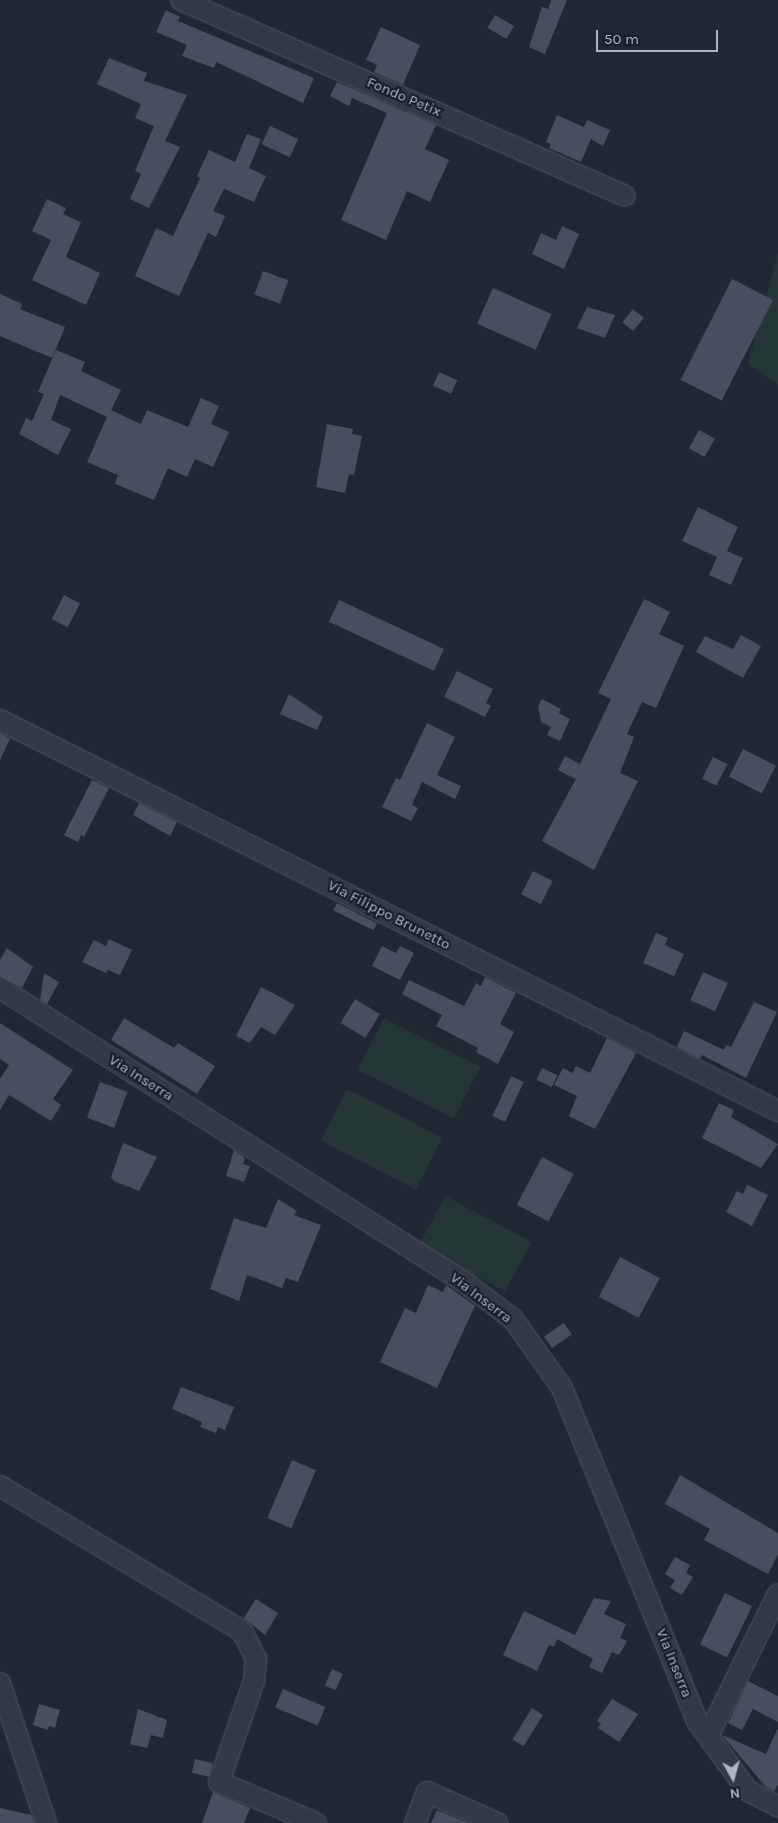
<!DOCTYPE html>
<style>
body{margin:0}
#map{position:relative;width:778px;height:1823px;overflow:hidden;background:#202834;font-family:Karla,sans-serif}
div>[style]{position:absolute}
.green>*{inset:0;background:#253637;transform-origin:0 0}
.building>*{inset:0;background:#474f5e;transform-origin:0 0}
.roads{filter:drop-shadow(0 0 1px #515863) drop-shadow(0 0 1px #515863)}
.minor>*{height:20px;margin:-10px;padding:0 10px;transform-origin:10px;border-radius:10px;background:#343a45}
span{translate:-50% -50%;white-space:nowrap;text-align:center;line-height:1.15;-webkit-text-stroke:4.5px #191f29;paint-order:stroke}
.street-label{font-size:15px;color:#aeb5c2}
.north{position:absolute;left:708px;top:1753px;width:50px;height:50px;-webkit-text-stroke:4px #191f29;paint-order:stroke;rotate:173deg;font-size:14px;font-weight:700;line-height:20px;text-align:center;color:#aeb5c2}
.north::after{content:'';display:block;margin:auto;width:18px;height:22px;background:#aeb5c2;clip-path:polygon(50% 0,100% 100%,50% 72%,0 100%)}
.scale{position:absolute;left:596px;top:30px;width:122px;height:22px;box-sizing:border-box;border:2px solid #aeb5c2;border-top:0;padding-left:6px;font-size:15px;line-height:18px;white-space:nowrap;color:#aeb5c2;-webkit-text-stroke:4px #191f29;paint-order:stroke}
</style>
<div id="map">
<div class="green">
<i style="clip-path:polygon(778px 253px,778px 385px,748px 364px)"></i>
<i style="left:384px;top:1018px;width:108px;height:58px;rotate:27deg"></i>
<i style="left:347px;top:1089px;width:107px;height:58px;rotate:27deg"></i>
<i style="left:445px;top:1196px;width:98px;height:56px;rotate:28deg"></i>
</div>
<div class="building">
<i style="clip-path:polygon(551px 0,567px 0,545px 54px,529px 47px,542px 7px,548px 9px)"></i>
<i style="clip-path:polygon(166px 10px,180px 17px,178px 21px,314px 78px,303px 103px,216px 62px,214px 68px,182px 56px,187px 45px,156px 32px)"></i>
<i style="left:495px;top:15px;width:22px;height:15px;rotate:30deg"></i>
<i style="clip-path:polygon(381px 27px,420px 45px,403px 85px,374px 72px,377px 65px,366px 60px)"></i>
<i style="clip-path:polygon(109px 58px,147px 73px,144px 81px,187px 95px,165px 141px,180px 147px,149px 208px,130px 199px,141px 174px,135px 171px,154px 126px,135px 118px,141px 104px,97px 84px)"></i>
<i style="clip-path:polygon(337px 82px,436px 125px,425px 149px,449px 160px,430px 202px,407px 191px,386px 240px,341px 220px,387px 113px,352px 98px,349px 106px,330px 96px)"></i>
<i style="clip-path:polygon(557px 115px,584px 127px,587px 120px,610px 130px,603px 146px,591px 139px,581px 162px,549px 148px,551px 144px,546px 142px)"></i>
<i style="left:270px;top:126px;width:31px;height:20px;rotate:25deg"></i>
<i style="clip-path:polygon(247px 134px,261px 139px,249px 168px,266px 176px,254px 202px,224px 189px,213px 211px,225px 216px,216px 237px,208px 233px,179px 296px,135px 276px,156px 228px,173px 236px,200px 178px,197px 176px,209px 150px,235px 162px)"></i>
<i style="clip-path:polygon(47px 199px,66px 208px,63px 214px,81px 222px,66px 257px,100px 273px,86px 305px,32px 280px,51px 240px,32px 231px)"></i>
<i style="clip-path:polygon(562px 226px,579px 234px,564px 269px,532px 254px,541px 233px,556px 240px)"></i>
<i style="left:263px;top:271px;width:27px;height:25px;rotate:20deg"></i>
<i style="left:732px;top:279px;width:46px;height:113px;rotate:27deg"></i>
<i style="left:493px;top:288px;width:64px;height:39px;rotate:24deg"></i>
<i style="clip-path:polygon(0 294px,22px 304px,20px 309px,65px 327px,52px 358px,0 336px)"></i>
<i style="clip-path:polygon(587px 307px,615px 315px,605px 338px,577px 328px)"></i>
<i style="left:633px;top:309px;width:14px;height:17px;rotate:39deg"></i>
<i style="clip-path:polygon(56px 350px,85px 362px,81px 371px,121px 390px,111px 410px,141px 424px,147px 410px,188px 427px,201px 398px,219px 406px,211px 424px,229px 432px,213px 467px,195px 459px,187px 477px,168px 468px,154px 500px,115px 484px,118px 475px,87px 462px,107px 417px,60px 395px,51px 420px,71px 429px,58px 455px,19px 434px,26px 418px,32px 421px,44px 394px,38px 392px)"></i>
<i style="left:439px;top:372px;width:20px;height:15px;rotate:24deg"></i>
<i style="clip-path:polygon(327px 424px,353px 429px,352px 434px,362px 436px,354px 475px,349px 474px,345px 493px,316px 487px)"></i>
<i style="left:699px;top:430px;width:18px;height:21px;rotate:29deg"></i>
<i style="clip-path:polygon(698px 507px,738px 527px,727px 551px,743px 558px,731px 585px,709px 575px,717px 557px,682px 541px)"></i>
<i style="left:64px;top:595px;width:18px;height:27px;rotate:27deg"></i>
<i style="clip-path:polygon(644px 599px,670px 612px,659px 634px,684px 646px,656px 708px,642px 702px,627px 734px,634px 737px,620px 773px,638px 781px,594px 870px,542px 841px,576px 779px,558px 770px,565px 756px,580px 764px,611px 699px,598px 693px)"></i>
<i style="left:339px;top:600px;width:116px;height:24px;rotate:25deg"></i>
<i style="clip-path:polygon(741px 635px,761px 646px,743px 678px,696px 652px,705px 636px,733px 649px)"></i>
<i style="clip-path:polygon(457px 671px,493px 689px,486px 703px,491px 706px,485px 717px,444px 697px)"></i>
<i style="clip-path:polygon(289px 694px,323px 717px,317px 730px,280px 714px)"></i>
<i style="clip-path:polygon(542px 699px,561px 709px,559px 713px,570px 719px,560px 741px,547px 735px,551px 727px,541px 722px,538px 706px)"></i>
<i style="clip-path:polygon(427px 723px,455px 737px,437px 775px,461px 786px,455px 799px,422px 782px,412px 805px,418px 808px,411px 821px,382px 807px,396px 778px,400px 780px)"></i>
<i style="clip-path:polygon(0 733px,10px 739px,0 760px)"></i>
<i style="left:743px;top:749px;width:37px;height:31px;rotate:27deg"></i>
<i style="left:713px;top:757px;width:16px;height:24px;rotate:27deg"></i>
<i style="clip-path:polygon(92px 780px,109px 788px,84px 837px,81px 835px,78px 842px,64px 835px)"></i>
<i style="clip-path:polygon(139px 803px,177px 822px,170px 836px,133px 815px)"></i>
<i style="left:533px;top:871px;width:22px;height:26px;rotate:27deg"></i>
<i style="left:337px;top:903px;width:45px;height:8px;rotate:27deg"></i>
<i style="clip-path:polygon(656px 933px,668px 938px,665px 945px,684px 954px,674px 976px,643px 963px)"></i>
<i style="clip-path:polygon(109px 939px,132px 950px,120px 975px,108px 970px,106px 973px,82px 962px,94px 940px,106px 946px)"></i>
<i style="clip-path:polygon(382px 946px,396px 953px,400px 946px,414px 953px,400px 980px,372px 966px)"></i>
<i style="clip-path:polygon(7px 948px,33px 967px,22px 988px,0 976px,0 960px)"></i>
<i style="left:703px;top:972px;width:27px;height:31px;rotate:24deg"></i>
<i style="clip-path:polygon(44px 973px,59px 982px,47px 1004px,40px 1000px)"></i>
<i style="clip-path:polygon(485px 977px,516px 993px,500px 1024px,514px 1032px,498px 1064px,476px 1052px,478px 1048px,436px 1026px,442px 1015px,402px 994px,409px 980px,464px 1006px,476px 983px,481px 986px)"></i>
<i style="clip-path:polygon(261px 987px,295px 1005px,275px 1035px,261px 1027px,250px 1043px,236px 1036px)"></i>
<i style="left:355px;top:999px;width:29px;height:28px;rotate:31deg"></i>
<i style="clip-path:polygon(754px 1002px,777px 1012px,746px 1078px,702px 1055px,700px 1059px,677px 1047px,684px 1031px,724px 1050px,726px 1045px,731px 1047px)"></i>
<i style="clip-path:polygon(124px 1018px,174px 1048px,178px 1043px,215px 1066px,197px 1094px,111px 1040px)"></i>
<i style="clip-path:polygon(0 1023px,73px 1070px,53px 1099px,61px 1105px,51px 1121px,9px 1095px,0 1110px,0 1079px,9px 1065px,0 1059px)"></i>
<i style="clip-path:polygon(607px 1038px,636px 1053px,595px 1129px,569px 1116px,577px 1096px,554px 1085px,563px 1068px,573px 1073px,576px 1066px,590px 1073px)"></i>
<i style="left:542px;top:1068px;width:17px;height:13px;rotate:25deg"></i>
<i style="left:511px;top:1076px;width:14px;height:44px;rotate:25deg"></i>
<i style="left:100px;top:1082px;width:29px;height:38px;rotate:20deg"></i>
<i style="clip-path:polygon(719px 1103px,734px 1110px,731px 1117px,778px 1144px,761px 1168px,702px 1138px)"></i>
<i style="clip-path:polygon(123px 1143px,157px 1157px,139px 1191px,114px 1181px,111px 1177px)"></i>
<i style="clip-path:polygon(234px 1150px,245px 1158px,243px 1164px,250px 1166px,244px 1182px,226px 1176px)"></i>
<i style="left:542px;top:1157px;width:36px;height:54px;rotate:28deg"></i>
<i style="clip-path:polygon(747px 1185px,768px 1195px,752px 1226px,726px 1212px,737px 1191px,743px 1194px)"></i>
<i style="clip-path:polygon(278px 1199px,297px 1211px,294px 1215px,321px 1225px,298px 1282px,286px 1278px,282px 1288px,247px 1275px,239px 1301px,210px 1289px,234px 1218px,266px 1228px)"></i>
<i style="left:620px;top:1257px;width:45px;height:45px;rotate:28deg"></i>
<i style="clip-path:polygon(428px 1285px,443px 1292px,446px 1285px,475px 1306px,437px 1388px,380px 1362px,405px 1308px,416px 1313px)"></i>
<i style="left:564px;top:1323px;width:14px;height:24px;rotate:56deg"></i>
<i style="clip-path:polygon(181px 1387px,234px 1407px,225px 1430px,218px 1427px,216px 1433px,200px 1427px,202px 1422px,172px 1409px)"></i>
<i style="left:292px;top:1460px;width:26px;height:63px;rotate:23deg"></i>
<i style="clip-path:polygon(680px 1475px,778px 1533px,778px 1554px,768px 1574px,704px 1540px,710px 1529px,665px 1504px)"></i>
<i style="clip-path:polygon(675px 1557px,690px 1565px,686px 1573px,693px 1577px,682px 1595px,670px 1588px,675px 1580px,665px 1574px)"></i>
<i style="left:725px;top:1593px;width:30px;height:57px;rotate:26deg"></i>
<i style="clip-path:polygon(594px 1598px,611px 1601px,604px 1614px,626px 1624px,620px 1638px,627px 1641px,619px 1655px,612px 1652px,602px 1673px,589px 1667px,593px 1659px,557px 1639px,554px 1647px,549px 1645px,537px 1671px,503px 1655px,524px 1611px,575px 1635px)"></i>
<i style="clip-path:polygon(256px 1599px,278px 1613px,265px 1635px,244px 1618px)"></i>
<i style="left:332px;top:1669px;width:12px;height:18px;rotate:24deg"></i>
<i style="clip-path:polygon(748px 1681px,778px 1696px,778px 1722px,753px 1709px,742px 1730px,728px 1723px)"></i>
<i style="left:283px;top:1689px;width:46px;height:20px;rotate:23deg"></i>
<i style="clip-path:polygon(612px 1699px,638px 1714px,619px 1742px,598px 1728px,601px 1724px,597px 1721px)"></i>
<i style="clip-path:polygon(39px 1704px,60px 1710px,55px 1728px,49px 1726px,48px 1730px,33px 1725px)"></i>
<i style="left:532px;top:1708px;width:13px;height:37px;rotate:32deg"></i>
<i style="clip-path:polygon(138px 1709px,167px 1720px,163px 1738px,151px 1735px,147px 1748px,130px 1744px)"></i>
<i style="clip-path:polygon(778px 1728px,778px 1784px,774px 1791px,765px 1786px,722px 1735px,766px 1754px)"></i>
<i style="left:195px;top:1759px;width:18px;height:14px;rotate:13deg"></i>
<i style="clip-path:polygon(213px 1792px,250px 1808px,244px 1823px,202px 1823px)"></i>
<i style="clip-path:polygon(0 1808px,31px 1815px,34px 1823px,0 1823px)"></i>
<i style="clip-path:polygon(437px 1810px,468px 1823px,431px 1823px)"></i>
</div>
<div class="roads">
<div class="minor">
<i style="left:181px;top:0;width:485px;rotate:23.8deg"></i>
<i style="left:0;top:720px;width:871px;rotate:26.68deg"></i>
<i style="left:0;top:988px;width:549px;rotate:32.36deg"></i>
<i style="left:464px;top:1282px;width:61px;rotate:37.1deg"></i>
<i style="left:513px;top:1319px;width:85px;rotate:54.6deg"></i>
<i style="left:562px;top:1388px;width:359px;rotate:67.9deg"></i>
<i style="left:697px;top:1721px;width:87px;rotate:53.9deg"></i>
<i style="left:748px;top:1791px;width:34px;rotate:27deg"></i>
<i style="left:0;top:1486px;width:282px;rotate:30.9deg"></i>
<i style="left:242px;top:1631px;width:31px;rotate:63deg"></i>
<i style="left:256px;top:1659px;width:22px;rotate:95deg"></i>
<i style="left:254px;top:1681px;width:107px;rotate:109.1deg"></i>
<i style="left:219px;top:1782px;width:105px;rotate:22.9deg"></i>
<i style="left:0;top:1683px;width:147px;rotate:71.8deg"></i>
<i style="left:708px;top:1736px;width:158px;rotate:-63.8deg"></i>
<i style="left:415px;top:1823px;width:33px;rotate:-69deg"></i>
<i style="left:427px;top:1792px;width:77px;rotate:23.9deg"></i>
</div>
</div>
<div class="street-label">
<span style="left:404px;top:97px;rotate:23deg">Fondo Petix</span>
<span style="left:389px;top:915px;rotate:27deg">Via Filippo Brunetto</span>
<span style="left:141px;top:1078px;rotate:32deg">Via Inserra</span>
<span style="left:481px;top:1298px;rotate:37deg">Via Inserra</span>
<span style="left:674px;top:1663px;rotate:68deg">Via Inserra</span>
</div>
<div class="north">N</div>
<div class="scale">50 m</div>
</div>
